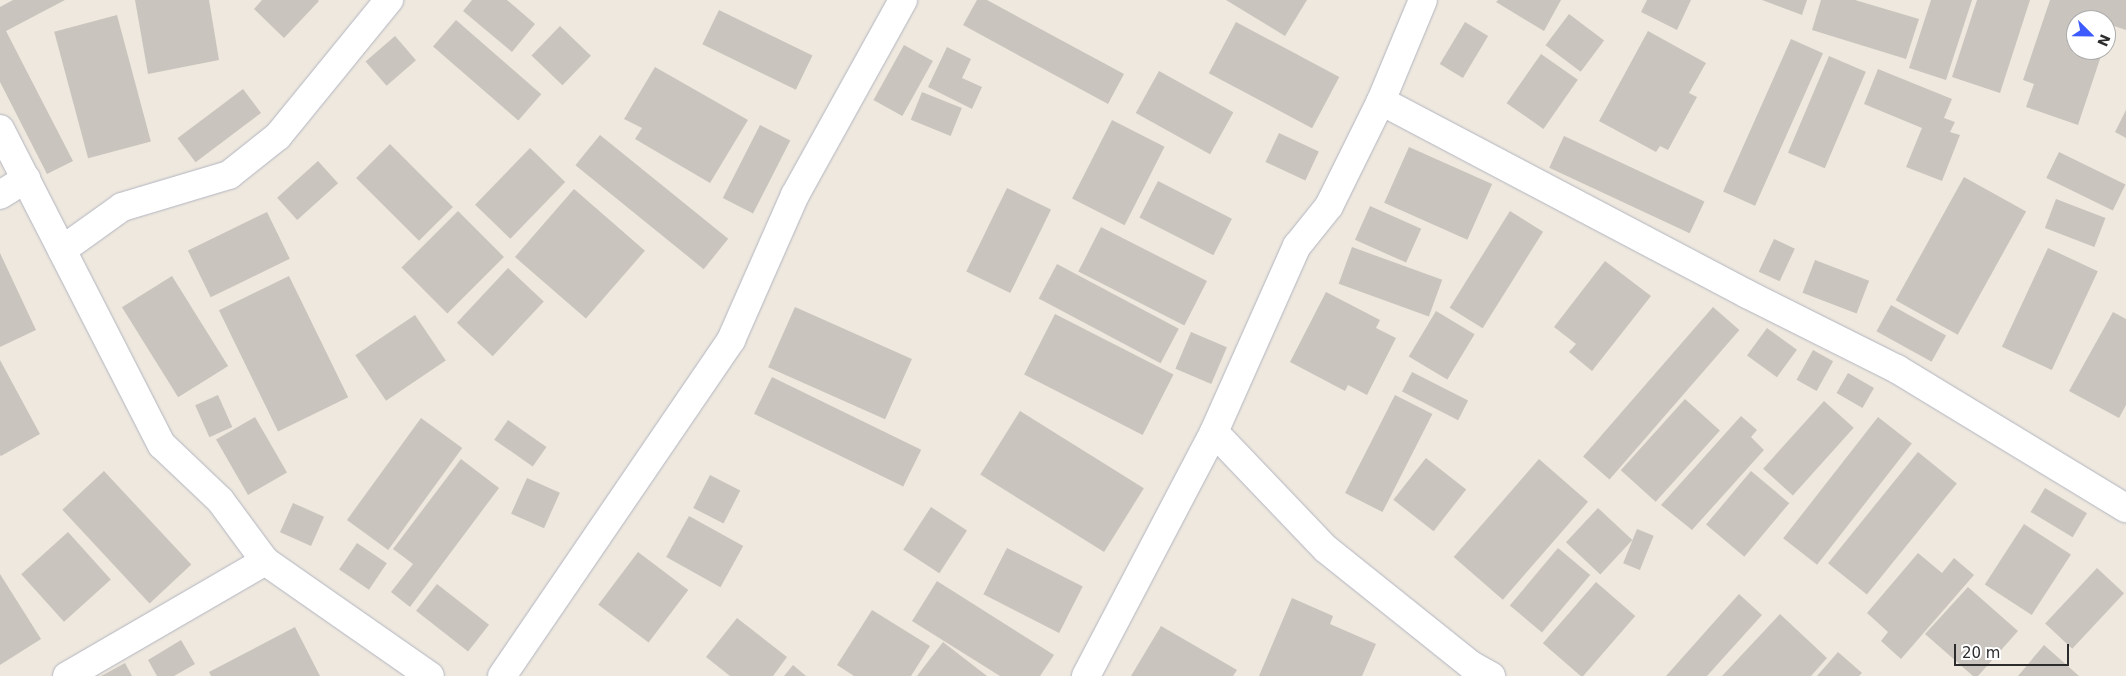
<!DOCTYPE html>
<style>
body{margin:0}
#map{position:relative;width:2126px;height:676px;overflow:hidden;background:#eee8de;font-family:"DejaVu Sans",sans-serif}
div>[style]{position:absolute}
.building>*{inset:0;background:#c9c4be;transform-origin:0 0}
.roads{filter:drop-shadow(0 0 1px #b2b4c0) drop-shadow(0 0 1px #b2b4c0)}
.minor>*{height:28px;margin:-14px;padding:0 14px;transform-origin:14px;border-radius:14px;background:#fff}
span{translate:-50% -50%;white-space:nowrap;text-align:center;line-height:1.15;-webkit-text-stroke:4px #fff;paint-order:stroke}
.north{position:absolute;left:2066px;top:10px;width:50px;height:50px;box-sizing:border-box;background:#fff;border:1px solid #ababab;border-radius:50%;rotate:113deg;font-size:14px;font-weight:700;line-height:20px;text-align:center;color:#2c2c2c}
.north::after{content:'';display:block;margin:auto;width:18px;height:22px;background:#3c5afd;clip-path:polygon(50% 0,100% 100%,50% 72%,0 100%)}
.scale{position:absolute;left:1954px;top:644px;width:115px;height:22px;box-sizing:border-box;border:2px solid #2c2c2c;border-top:0;padding-left:6px;font-size:15px;line-height:18px;white-space:nowrap;color:#2c2c2c;-webkit-text-stroke:4px #fff;paint-order:stroke}
</style>
<div id="map">
<div class="building">
<i style="clip-path:polygon(13px 0,65px 0,6px 31px,73px 161px,47px 174px,0 82px,0 7px)"></i>
<i style="clip-path:polygon(135px 0,209px 0,219px 60px,148px 74px)"></i>
<i style="clip-path:polygon(262px 0,318px 0,319px 1px,284px 38px,254px 9px)"></i>
<i style="clip-path:polygon(472px 0,507px 0,535px 24px,512px 52px,463px 11px)"></i>
<i style="clip-path:polygon(977px 0,987px 0,1124px 74px,1108px 104px,963px 25px)"></i>
<i style="clip-path:polygon(1226px 0,1307px 0,1285px 36px)"></i>
<i style="clip-path:polygon(1498px 0,1561px 0,1544px 31px,1496px 2px)"></i>
<i style="clip-path:polygon(1647px 0,1691px 0,1677px 30px,1641px 12px)"></i>
<i style="clip-path:polygon(1762px 0,1807px 0,1802px 15px)"></i>
<i style="clip-path:polygon(1821px 0,1855px 0,1919px 19px,1906px 59px,1812px 30px)"></i>
<i style="clip-path:polygon(1931px 0,1972px 0,1946px 80px,1909px 68px)"></i>
<i style="clip-path:polygon(1977px 0,2030px 0,2000px 93px,1952px 77px)"></i>
<i style="clip-path:polygon(2050px 0,2126px 0,2126px 30px,2111px 25px,2106px 39px,2106px 20px,2076px 20px,2076px 50px,2103px 50px,2078px 125px,2026px 107px,2034px 84px,2023px 80px)"></i>
<i style="left:719px;top:10px;width:104px;height:38px;rotate:26deg"></i>
<i style="left:1569px;top:14px;width:44px;height:39px;rotate:37deg"></i>
<i style="left:117px;top:15px;width:131px;height:65px;rotate:75deg"></i>
<i style="left:456px;top:20px;width:113px;height:35px;rotate:41deg"></i>
<i style="left:1236px;top:22px;width:117px;height:58px;rotate:28deg"></i>
<i style="left:1465px;top:22px;width:27px;height:49px;rotate:31deg"></i>
<i style="left:560px;top:26px;width:43px;height:41px;rotate:44deg"></i>
<i style="clip-path:polygon(1648px 31px,1706px 63px,1689px 93px,1697px 97px,1668px 150px,1660px 146px,1656px 152px,1599px 121px)"></i>
<i style="left:395px;top:36px;width:32px;height:39px;rotate:49deg"></i>
<i style="left:1791px;top:39px;width:35px;height:167px;rotate:24deg"></i>
<i style="left:904px;top:45px;width:33px;height:63px;rotate:29deg"></i>
<i style="clip-path:polygon(947px 47px,971px 59px,962px 78px,982px 87px,972px 109px,928px 87px)"></i>
<i style="left:1541px;top:54px;width:45px;height:60px;rotate:35deg"></i>
<i style="left:1829px;top:56px;width:40px;height:105px;rotate:23deg"></i>
<i style="clip-path:polygon(655px 67px,748px 120px,710px 183px,635px 139px,642px 128px,624px 119px)"></i>
<i style="clip-path:polygon(1878px 69px,1952px 99px,1944px 118px,1955px 122px,1950px 132px,1960px 135px,1942px 181px,1906px 167px,1922px 128px,1864px 104px)"></i>
<i style="left:1159px;top:71px;width:85px;height:48px;rotate:29deg"></i>
<i style="left:243px;top:89px;width:30px;height:82px;rotate:53deg"></i>
<i style="left:922px;top:92px;width:43px;height:30px;rotate:22deg"></i>
<i style="clip-path:polygon(2126px 110px,2126px 138px,2115px 132px)"></i>
<i style="left:1112px;top:120px;width:59px;height:88px;rotate:27deg"></i>
<i style="left:760px;top:125px;width:34px;height:82px;rotate:27deg"></i>
<i style="left:1279px;top:133px;width:44px;height:32px;rotate:25deg"></i>
<i style="left:600px;top:135px;width:165px;height:39px;rotate:39deg"></i>
<i style="left:1564px;top:136px;width:155px;height:35px;rotate:25deg"></i>
<i style="left:390px;top:144px;width:89px;height:48px;rotate:45deg"></i>
<i style="left:1409px;top:147px;width:91px;height:61px;rotate:24deg"></i>
<i style="left:530px;top:148px;width:49px;height:79px;rotate:44deg"></i>
<i style="left:2059px;top:152px;width:74px;height:29px;rotate:26deg"></i>
<i style="left:318px;top:161px;width:30px;height:55px;rotate:48deg"></i>
<i style="left:1964px;top:177px;width:71px;height:141px;rotate:29deg"></i>
<i style="left:1158px;top:181px;width:83px;height:41px;rotate:27deg"></i>
<i style="left:1007px;top:188px;width:49px;height:93px;rotate:26deg"></i>
<i style="left:574px;top:189px;width:94px;height:90px;rotate:41deg"></i>
<i style="left:2056px;top:199px;width:53px;height:31px;rotate:21deg"></i>
<i style="left:1370px;top:206px;width:56px;height:37px;rotate:24deg"></i>
<i style="left:458px;top:211px;width:65px;height:80px;rotate:45deg"></i>
<i style="left:1510px;top:211px;width:39px;height:114px;rotate:32deg"></i>
<i style="left:267px;top:212px;width:52px;height:88px;rotate:64deg"></i>
<i style="left:1101px;top:227px;width:119px;height:50px;rotate:27deg"></i>
<i style="left:1774px;top:239px;width:23px;height:36px;rotate:25deg"></i>
<i style="left:1352px;top:247px;width:96px;height:39px;rotate:20deg"></i>
<i style="left:2048px;top:248px;width:55px;height:109px;rotate:25deg"></i>
<i style="clip-path:polygon(0 253px,36px 330px,0 347px)"></i>
<i style="left:1815px;top:260px;width:58px;height:35px;rotate:21deg"></i>
<i style="clip-path:polygon(1605px 261px,1651px 296px,1592px 371px,1569px 352px,1576px 344px,1554px 327px)"></i>
<i style="left:1057px;top:264px;width:138px;height:39px;rotate:28deg"></i>
<i style="left:508px;top:268px;width:49px;height:75px;rotate:43deg"></i>
<i style="left:172px;top:276px;width:106px;height:59px;rotate:58deg"></i>
<i style="left:289px;top:276px;width:135px;height:78px;rotate:64deg"></i>
<i style="clip-path:polygon(1326px 292px,1380px 320px,1376px 328px,1396px 338px,1367px 395px,1348px 385px,1345px 391px,1290px 362px)"></i>
<i style="left:1891px;top:305px;width:63px;height:30px;rotate:29deg"></i>
<i style="left:795px;top:307px;width:128px;height:66px;rotate:24deg"></i>
<i style="left:1713px;top:307px;width:35px;height:198px;rotate:41deg"></i>
<i style="left:1436px;top:311px;width:45px;height:53px;rotate:31deg"></i>
<i style="clip-path:polygon(2113px 312px,2126px 319px,2126px 405px,2119px 418px,2069px 391px)"></i>
<i style="left:1055px;top:314px;width:133px;height:68px;rotate:27deg"></i>
<i style="left:415px;top:315px;width:55px;height:72px;rotate:56deg"></i>
<i style="left:1767px;top:328px;width:37px;height:34px;rotate:36deg"></i>
<i style="left:1191px;top:332px;width:39px;height:40px;rotate:23deg"></i>
<i style="left:1813px;top:350px;width:23px;height:34px;rotate:29deg"></i>
<i style="clip-path:polygon(0 360px,40px 434px,1px 456px,0 455px)"></i>
<i style="left:1412px;top:372px;width:63px;height:22px;rotate:27deg"></i>
<i style="left:1848px;top:373px;width:30px;height:23px;rotate:30deg"></i>
<i style="left:772px;top:377px;width:166px;height:41px;rotate:26deg"></i>
<i style="left:218px;top:395px;width:35px;height:25px;rotate:66deg"></i>
<i style="left:1395px;top:395px;width:42px;height:110px;rotate:27deg"></i>
<i style="left:1685px;top:399px;width:47px;height:96px;rotate:42deg"></i>
<i style="left:1824px;top:401px;width:40px;height:91px;rotate:42deg"></i>
<i style="left:1020px;top:411px;width:146px;height:75px;rotate:32deg"></i>
<i style="clip-path:polygon(1741px 416px,1757px 430px,1751px 437px,1764px 450px,1692px 530px,1661px 505px)"></i>
<i style="left:255px;top:417px;width:64px;height:45px;rotate:60deg"></i>
<i style="left:1878px;top:417px;width:43px;height:154px;rotate:38deg"></i>
<i style="left:421px;top:418px;width:51px;height:126px;rotate:36deg"></i>
<i style="left:508px;top:420px;width:47px;height:24px;rotate:35deg"></i>
<i style="left:1918px;top:452px;width:50px;height:143px;rotate:39deg"></i>
<i style="left:1426px;top:458px;width:51px;height:53px;rotate:38deg"></i>
<i style="clip-path:polygon(461px 459px,499px 488px,410px 607px,391px 592px,413px 564px,393px 549px)"></i>
<i style="left:1539px;top:459px;width:65px;height:130px;rotate:41deg"></i>
<i style="left:104px;top:471px;width:128px;height:57px;rotate:47deg"></i>
<i style="left:1751px;top:471px;width:50px;height:70px;rotate:40deg"></i>
<i style="left:710px;top:475px;width:34px;height:37px;rotate:27deg"></i>
<i style="left:527px;top:478px;width:36px;height:39px;rotate:24deg"></i>
<i style="left:2045px;top:488px;width:49px;height:28px;rotate:31deg"></i>
<i style="left:293px;top:503px;width:34px;height:32px;rotate:24deg"></i>
<i style="left:931px;top:507px;width:43px;height:51px;rotate:33deg"></i>
<i style="left:1598px;top:508px;width:47px;height:47px;rotate:43deg"></i>
<i style="left:689px;top:516px;width:62px;height:47px;rotate:29deg"></i>
<i style="left:2024px;top:524px;width:56px;height:72px;rotate:33deg"></i>
<i style="left:1637px;top:529px;width:18px;height:37px;rotate:22deg"></i>
<i style="left:68px;top:532px;width:64px;height:63px;rotate:48deg"></i>
<i style="left:357px;top:543px;width:36px;height:32px;rotate:34deg"></i>
<i style="left:1007px;top:548px;width:85px;height:52px;rotate:27deg"></i>
<i style="left:1558px;top:548px;width:42px;height:75px;rotate:40deg"></i>
<i style="left:638px;top:552px;width:63px;height:66px;rotate:37deg"></i>
<i style="clip-path:polygon(1918px 553px,1942px 573px,1954px 558px,1974px 575px,1901px 659px,1881px 641px,1888px 632px,1867px 613px)"></i>
<i style="left:2097px;top:568px;width:37px;height:76px;rotate:43deg"></i>
<i style="clip-path:polygon(0 574px,41px 639px,0 665px)"></i>
<i style="clip-path:polygon(937px 581px,1054px 655px,1040px 676px,1000px 676px,912px 621px)"></i>
<i style="left:1596px;top:582px;width:52px;height:81px;rotate:41deg"></i>
<i style="left:437px;top:584px;width:66px;height:34px;rotate:38deg"></i>
<i style="clip-path:polygon(1968px 587px,2018px 631px,1978px 676px,1973px 676px,1925px 634px)"></i>
<i style="clip-path:polygon(1739px 594px,1762px 615px,1707px 676px,1666px 676px)"></i>
<i style="clip-path:polygon(1292px 598px,1333px 616px,1330px 624px,1376px 644px,1362px 676px,1259px 676px)"></i>
<i style="clip-path:polygon(872px 610px,930px 646px,911px 676px,854px 676px,837px 665px)"></i>
<i style="clip-path:polygon(1780px 614px,1827px 658px,1811px 676px,1722px 676px)"></i>
<i style="clip-path:polygon(737px 618px,787px 657px,773px 676px,730px 676px,706px 657px)"></i>
<i style="clip-path:polygon(1161px 626px,1237px 670px,1233px 676px,1131px 676px)"></i>
<i style="clip-path:polygon(295px 627px,320px 676px,211px 676px,209px 672px)"></i>
<i style="clip-path:polygon(181px 640px,195px 664px,174px 676px,157px 676px,148px 660px)"></i>
<i style="clip-path:polygon(943px 642px,987px 676px,917px 676px)"></i>
<i style="clip-path:polygon(2044px 645px,2079px 676px,2018px 676px)"></i>
<i style="clip-path:polygon(1838px 652px,1862px 673px,1859px 676px,1817px 676px)"></i>
<i style="clip-path:polygon(125px 663px,132px 676px,101px 676px,105px 674px)"></i>
<i style="clip-path:polygon(793px 665px,806px 676px,784px 676px)"></i>
</div>
<div class="roads">
<div class="minor">
<i style="left:1381px;top:101px;width:414px;rotate:27.8deg"></i>
<i style="left:1747px;top:294px;width:168px;rotate:26.6deg"></i>
<i style="left:1897px;top:369px;width:268px;rotate:31.3deg"></i>
<i style="left:0;top:129px;width:355px;rotate:62.9deg"></i>
<i style="left:162px;top:445px;width:80px;rotate:43.5deg"></i>
<i style="left:220px;top:500px;width:76px;rotate:53.6deg"></i>
<i style="left:265px;top:561px;width:201px;rotate:34.9deg"></i>
<i style="left:0;top:195px;width:31px;rotate:-32deg"></i>
<i style="left:62px;top:250px;width:74px;rotate:-35.6deg"></i>
<i style="left:122px;top:207px;width:112px;rotate:-16.7deg"></i>
<i style="left:229px;top:175px;width:63px;rotate:-38.5deg"></i>
<i style="left:278px;top:136px;width:176px;rotate:-50.8deg"></i>
<i style="left:1214px;top:432px;width:162px;rotate:46.3deg"></i>
<i style="left:1326px;top:549px;width:186px;rotate:38.7deg"></i>
<i style="left:1471px;top:665px;width:23px;rotate:29deg"></i>
<i style="left:67px;top:676px;width:229px;rotate:-30.1deg"></i>
<i style="left:502px;top:676px;width:407px;rotate:-55.7deg"></i>
<i style="left:731px;top:340px;width:158px;rotate:-66.2deg"></i>
<i style="left:795px;top:195px;width:223px;rotate:-61deg"></i>
<i style="left:1086px;top:676px;width:276px;rotate:-62.3deg"></i>
<i style="left:1214px;top:432px;width:204px;rotate:-66deg"></i>
<i style="left:1297px;top:246px;width:51px;rotate:-51.3deg"></i>
<i style="left:1329px;top:206px;width:117px;rotate:-63.7deg"></i>
<i style="left:1381px;top:101px;width:109px;rotate:-67.4deg"></i>
</div>
</div>
<div class="north">N</div>
<div class="scale">20 m</div>
</div>
